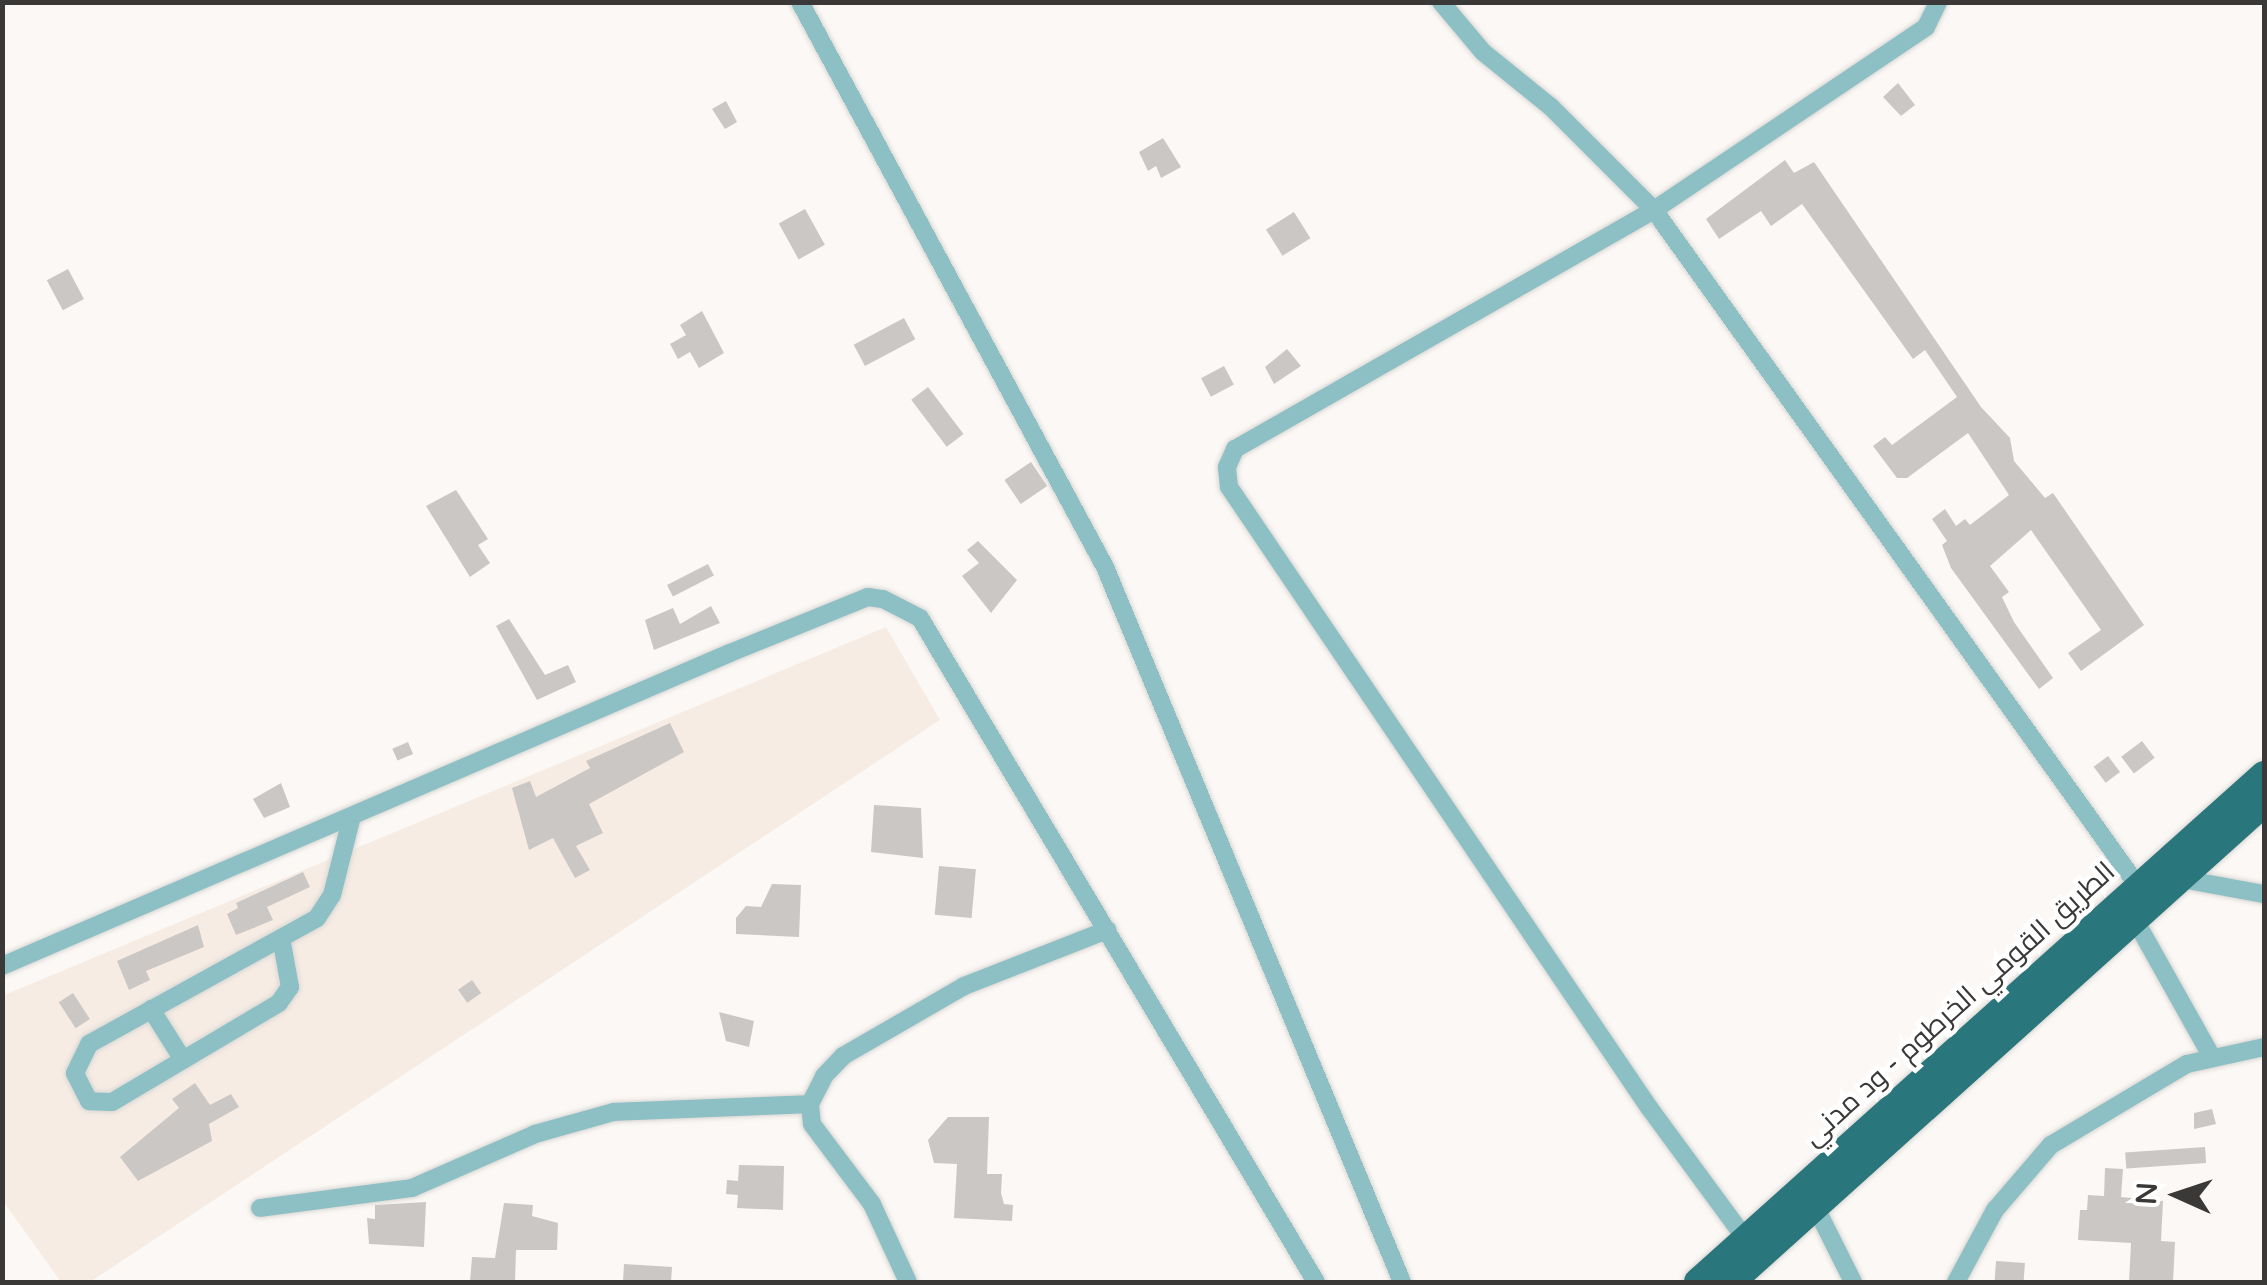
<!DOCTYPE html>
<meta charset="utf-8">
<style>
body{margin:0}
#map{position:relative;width:2267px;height:1285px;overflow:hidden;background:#fbf8f5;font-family:"Varela Round",Cairo,sans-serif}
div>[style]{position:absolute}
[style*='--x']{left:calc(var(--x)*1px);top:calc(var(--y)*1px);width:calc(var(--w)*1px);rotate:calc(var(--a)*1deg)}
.built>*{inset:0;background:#f6ece4}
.building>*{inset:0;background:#cbc7c5;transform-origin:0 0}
.roads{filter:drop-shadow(0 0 2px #d8d6d3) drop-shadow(0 0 2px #d8d6d3)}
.minor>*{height:18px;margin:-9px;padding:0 9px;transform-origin:9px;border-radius:9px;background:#8cc0c5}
.highway>*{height:28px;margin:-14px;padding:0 14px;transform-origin:14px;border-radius:14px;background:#29767c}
span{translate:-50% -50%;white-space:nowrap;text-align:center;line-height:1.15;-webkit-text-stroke:9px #fff;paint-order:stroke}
.street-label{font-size:28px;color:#3b3938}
.frame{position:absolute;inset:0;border:5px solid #3b3938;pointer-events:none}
.north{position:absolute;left:2127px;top:1145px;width:100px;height:100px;-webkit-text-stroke:8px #fff;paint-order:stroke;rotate:273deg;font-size:28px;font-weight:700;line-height:40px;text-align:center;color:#3b3938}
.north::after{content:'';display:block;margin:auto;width:35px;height:45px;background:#3b3938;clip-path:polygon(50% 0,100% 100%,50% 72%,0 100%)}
</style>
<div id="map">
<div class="built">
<div style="clip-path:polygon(886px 627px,940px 720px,90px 1282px,61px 1282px,3px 1201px,2px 996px)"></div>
</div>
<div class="building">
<div style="clip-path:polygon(1898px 83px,1915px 105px,1901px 116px,1883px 97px)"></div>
<div style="clip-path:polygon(726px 101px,737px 122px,725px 129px,712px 109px)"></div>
<div style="clip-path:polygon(1163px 138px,1181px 167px,1161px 178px,1156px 166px,1148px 171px,1139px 152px)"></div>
<div style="clip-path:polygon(1785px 160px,1794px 173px,1814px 162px,1981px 407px,2010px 438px,2014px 461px,2045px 498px,2053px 493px,2144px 625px,2081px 671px,2068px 653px,2101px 630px,2031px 530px,1990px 566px,2009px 592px,2002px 597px,2014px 622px,2053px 678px,2039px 689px,1951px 568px,1942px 545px,1947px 541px,1932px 519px,1945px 509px,1956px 526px,1965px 519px,1970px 525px,2009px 495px,1968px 433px,1907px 478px,1897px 478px,1873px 446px,1885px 437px,1892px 445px,1957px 397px,1925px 350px,1913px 359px,1802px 204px,1771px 226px,1761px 211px,1719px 239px,1706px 219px)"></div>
<div style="left:805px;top:209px;width:41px;height:30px;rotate:61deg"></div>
<div style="left:1294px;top:212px;width:31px;height:33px;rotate:58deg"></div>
<div style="left:68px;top:269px;width:34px;height:24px;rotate:62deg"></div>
<div style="clip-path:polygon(702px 311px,724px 353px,699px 368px,690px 352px,678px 359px,670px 344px,686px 335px,680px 325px)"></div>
<div style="left:904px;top:318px;width:24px;height:57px;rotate:62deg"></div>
<div style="clip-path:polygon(1287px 349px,1301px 366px,1274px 384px,1265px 367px)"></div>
<div style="left:1224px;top:366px;width:21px;height:26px;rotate:62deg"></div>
<div style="left:928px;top:387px;width:59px;height:21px;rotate:53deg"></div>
<div style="left:1031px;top:462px;width:29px;height:32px;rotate:56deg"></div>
<div style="clip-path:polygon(456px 490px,488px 539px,478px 545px,490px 563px,470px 577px,426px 506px)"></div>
<div style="clip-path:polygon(978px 541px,1017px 580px,991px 613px,962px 576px,979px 563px,967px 550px)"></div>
<div style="left:708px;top:564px;width:13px;height:46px;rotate:63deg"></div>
<div style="clip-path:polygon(711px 606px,720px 623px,654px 650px,645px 620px,673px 608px,680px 624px)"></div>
<div style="clip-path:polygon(509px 619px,545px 675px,568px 665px,576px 682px,537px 700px,496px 626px)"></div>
<div style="clip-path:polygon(670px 723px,684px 752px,589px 804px,603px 833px,576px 846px,590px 870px,575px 878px,553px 838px,529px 850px,512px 788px,530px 781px,536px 797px,590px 768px,586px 761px)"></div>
<div style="left:2142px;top:741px;width:21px;height:26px;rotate:53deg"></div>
<div style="left:408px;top:742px;width:13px;height:17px;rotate:67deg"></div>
<div style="left:2108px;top:756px;width:20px;height:18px;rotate:53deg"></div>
<div style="clip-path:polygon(281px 783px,290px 807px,264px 818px,253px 799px)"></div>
<div style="clip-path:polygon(874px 805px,921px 808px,923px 858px,871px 852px)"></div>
<div style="left:939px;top:866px;width:37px;height:49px;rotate:5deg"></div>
<div style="clip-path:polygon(303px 872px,310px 887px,267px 907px,273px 920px,236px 935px,227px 914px,238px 908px,236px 903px)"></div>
<div style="clip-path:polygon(772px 884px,801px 885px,799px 937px,736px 934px,736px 918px,746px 906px,761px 907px)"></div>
<div style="clip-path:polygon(198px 925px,204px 947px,146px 971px,150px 980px,129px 990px,117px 961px)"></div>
<div style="left:472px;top:980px;width:16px;height:17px;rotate:55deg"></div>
<div style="left:73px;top:993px;width:31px;height:17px;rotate:57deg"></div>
<div style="clip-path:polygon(719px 1012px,754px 1021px,749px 1047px,726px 1041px)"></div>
<div style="clip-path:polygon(195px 1083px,210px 1105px,231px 1094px,239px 1107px,209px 1124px,212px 1141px,138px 1181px,120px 1157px,179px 1108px,172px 1099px)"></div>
<div style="clip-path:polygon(2212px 1109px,2216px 1124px,2194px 1129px,2194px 1113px)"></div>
<div style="clip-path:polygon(948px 1117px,989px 1117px,987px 1174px,1002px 1174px,1001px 1193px,1004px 1204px,1013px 1205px,1012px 1221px,954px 1218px,957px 1164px,934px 1163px,928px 1140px)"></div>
<div style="left:2205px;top:1147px;width:16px;height:80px;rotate:86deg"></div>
<div style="clip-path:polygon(739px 1165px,784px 1166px,783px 1210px,737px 1208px,738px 1195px,726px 1194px,727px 1180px,738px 1181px)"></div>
<div style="clip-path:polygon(2105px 1168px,2123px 1169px,2121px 1197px,2163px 1201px,2161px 1241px,2175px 1242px,2173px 1282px,2129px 1282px,2131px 1243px,2078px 1240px,2080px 1210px,2087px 1210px,2088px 1195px,2104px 1196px)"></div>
<div style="clip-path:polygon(426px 1202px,424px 1247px,369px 1244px,367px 1218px,375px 1219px,375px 1205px)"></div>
<div style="clip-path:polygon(504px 1203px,533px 1205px,532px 1216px,558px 1223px,557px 1250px,516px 1250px,515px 1282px,470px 1282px,472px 1257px,495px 1258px)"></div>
<div style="left:1996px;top:1261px;width:29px;height:21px;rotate:4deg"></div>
<div style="clip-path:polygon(624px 1264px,672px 1267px,671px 1282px,623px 1282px)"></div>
</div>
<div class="roads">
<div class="minor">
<div style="--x:800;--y:2;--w:642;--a:61.64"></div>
<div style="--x:1105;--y:567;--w:774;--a:67.44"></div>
<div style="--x:1441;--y:2;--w:65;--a:50"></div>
<div style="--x:1483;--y:52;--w:87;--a:39"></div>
<div style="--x:1551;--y:107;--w:146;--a:45"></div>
<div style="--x:1654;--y:210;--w:831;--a:54.4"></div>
<div style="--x:2182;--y:879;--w:83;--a:10.4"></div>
<div style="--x:2135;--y:920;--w:157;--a:60.7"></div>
<div style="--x:282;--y:943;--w:45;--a:79.7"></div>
<div style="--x:290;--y:987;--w:19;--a:125"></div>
<div style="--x:279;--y:1003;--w:194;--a:149.3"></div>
<div style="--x:112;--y:1102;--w:23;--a:-178"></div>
<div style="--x:89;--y:1101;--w:31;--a:-117"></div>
<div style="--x:75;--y:1073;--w:32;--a:-64"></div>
<div style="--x:89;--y:1044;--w:260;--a:-28.9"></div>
<div style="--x:317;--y:918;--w:27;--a:-57"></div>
<div style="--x:332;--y:895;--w:81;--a:-75.8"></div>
<div style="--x:2;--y:966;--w:792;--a:-23.27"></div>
<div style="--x:730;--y:653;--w:149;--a:-22.1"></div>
<div style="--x:868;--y:597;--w:15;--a:8"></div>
<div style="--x:883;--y:599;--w:42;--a:27.2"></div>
<div style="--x:920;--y:618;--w:773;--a:59.19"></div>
<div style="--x:151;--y:1009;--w:60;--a:57.9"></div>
<div style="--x:1815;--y:1206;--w:85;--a:63.4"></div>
<div style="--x:260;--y:1208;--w:153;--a:-7.5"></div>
<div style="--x:412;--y:1188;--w:134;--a:-23.7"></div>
<div style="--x:535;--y:1134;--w:82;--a:-15.6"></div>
<div style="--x:614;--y:1112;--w:196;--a:-2.3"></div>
<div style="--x:1750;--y:1245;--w:169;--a:-126.3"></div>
<div style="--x:1650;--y:1109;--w:751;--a:-124.09"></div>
<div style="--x:1229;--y:487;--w:20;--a:-96"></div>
<div style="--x:1227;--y:467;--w:20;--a:-66"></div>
<div style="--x:1235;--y:449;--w:482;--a:-29.7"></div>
<div style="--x:1654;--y:210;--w:328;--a:-33.9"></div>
<div style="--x:1926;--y:27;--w:28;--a:-64"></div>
<div style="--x:908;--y:1282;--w:86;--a:-114.8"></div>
<div style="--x:872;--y:1204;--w:100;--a:-126.9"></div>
<div style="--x:812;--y:1124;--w:20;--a:-96"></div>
<div style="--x:810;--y:1104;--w:31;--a:-63"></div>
<div style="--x:824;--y:1076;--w:28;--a:-46"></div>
<div style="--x:843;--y:1056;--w:140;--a:-30"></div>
<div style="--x:964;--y:986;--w:154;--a:-21.4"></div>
<div style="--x:1956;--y:1282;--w:82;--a:-61.6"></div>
<div style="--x:1995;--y:1210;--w:86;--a:-49.3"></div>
<div style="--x:2051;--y:1145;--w:158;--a:-30.8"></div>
<div style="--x:2187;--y:1064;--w:79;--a:-12.4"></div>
</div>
<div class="highway">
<div style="--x:1698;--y:1282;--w:760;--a:-41.85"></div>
<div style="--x:1731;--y:1282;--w:717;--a:-41.95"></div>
</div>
</div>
<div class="street-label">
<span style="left:1959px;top:1004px;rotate:-42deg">الطريق القومي الخرطوم - ود مدني</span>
</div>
<div class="frame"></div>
<div class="north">N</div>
</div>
